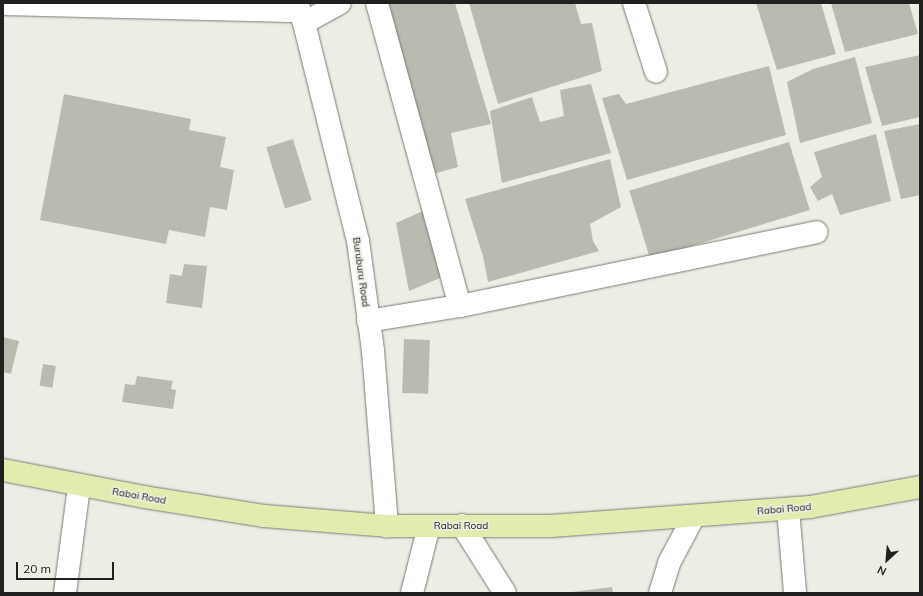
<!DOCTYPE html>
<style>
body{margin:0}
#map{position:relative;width:923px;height:596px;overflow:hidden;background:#eceee5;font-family:Mulish,sans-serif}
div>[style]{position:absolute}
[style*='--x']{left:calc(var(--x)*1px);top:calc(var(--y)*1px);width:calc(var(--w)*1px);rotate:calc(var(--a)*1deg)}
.building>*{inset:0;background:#b9bbb1;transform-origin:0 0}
.roads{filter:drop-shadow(0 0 1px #7a7c74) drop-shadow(0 0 1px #7a7c74)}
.minor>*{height:22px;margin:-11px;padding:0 11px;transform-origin:11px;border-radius:11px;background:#fff}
.major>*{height:22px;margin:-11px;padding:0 11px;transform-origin:11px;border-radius:11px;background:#e3ecaf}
span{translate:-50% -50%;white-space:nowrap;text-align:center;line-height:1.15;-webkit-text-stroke:3px #eceee5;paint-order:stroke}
.street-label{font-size:10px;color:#20211e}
.frame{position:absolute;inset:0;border:4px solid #20211e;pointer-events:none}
.north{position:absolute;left:867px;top:540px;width:40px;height:40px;-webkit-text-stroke:3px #eceee5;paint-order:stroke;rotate:206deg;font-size:11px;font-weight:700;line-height:16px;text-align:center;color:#20211e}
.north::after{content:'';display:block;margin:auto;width:14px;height:18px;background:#20211e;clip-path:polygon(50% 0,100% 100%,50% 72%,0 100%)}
.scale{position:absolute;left:16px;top:562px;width:98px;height:18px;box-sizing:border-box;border:2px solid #20211e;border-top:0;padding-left:5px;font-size:12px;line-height:14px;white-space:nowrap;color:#20211e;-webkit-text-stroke:3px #eceee5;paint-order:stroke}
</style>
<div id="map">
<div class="building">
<div style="clip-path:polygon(382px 3px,455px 3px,491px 124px,451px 133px,458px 167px,426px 176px)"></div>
<div style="clip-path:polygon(469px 3px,575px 3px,581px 24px,592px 23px,602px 71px,498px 104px)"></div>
<div style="clip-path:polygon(756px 3px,821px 3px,836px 54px,777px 70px)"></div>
<div style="clip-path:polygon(831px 3px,909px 3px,918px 34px,845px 52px)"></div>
<div style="clip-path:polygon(920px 55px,920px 117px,882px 126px,865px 67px)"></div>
<div style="clip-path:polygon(855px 57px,872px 123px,800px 143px,787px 82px,813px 69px)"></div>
<div style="clip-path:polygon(769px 66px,786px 135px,627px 180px,602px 98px,619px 94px,626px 104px)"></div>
<div style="clip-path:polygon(591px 84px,611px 153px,502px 183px,490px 111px,532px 97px,540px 122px,564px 116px,560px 90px)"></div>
<div style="clip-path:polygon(64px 94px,191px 119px,189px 130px,226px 137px,220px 167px,234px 170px,227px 210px,210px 207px,205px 237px,169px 230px,166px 244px,40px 220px)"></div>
<div style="clip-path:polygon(920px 124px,920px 195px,901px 199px,884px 131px)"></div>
<div style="clip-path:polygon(876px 134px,891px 201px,840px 215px,832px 194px,818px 201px,810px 187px,822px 177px,814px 152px)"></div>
<div style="left:293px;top:139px;width:64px;height:28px;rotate:73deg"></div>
<div style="left:789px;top:142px;width:71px;height:167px;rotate:73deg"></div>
<div style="clip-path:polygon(610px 159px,621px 207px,590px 224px,593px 241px,599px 251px,488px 282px,483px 256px,465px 199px)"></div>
<div style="clip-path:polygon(432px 207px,445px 276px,409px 291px,396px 223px)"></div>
<div style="clip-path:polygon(184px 264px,207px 266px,202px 308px,166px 303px,170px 274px,182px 276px)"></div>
<div style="clip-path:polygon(3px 337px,19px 341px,11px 374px,3px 372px)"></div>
<div style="left:404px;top:339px;width:26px;height:54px;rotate:2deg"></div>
<div style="left:43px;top:364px;width:13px;height:22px;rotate:9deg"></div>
<div style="clip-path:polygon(137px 376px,173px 381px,171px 389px,176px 390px,173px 409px,122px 402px,125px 384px,135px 385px)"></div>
<div style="clip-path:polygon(612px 587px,613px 593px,572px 593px,572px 592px)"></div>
</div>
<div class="roads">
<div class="minor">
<div style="--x:297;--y:3;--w:21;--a:71"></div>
<div style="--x:304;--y:23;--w:225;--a:76.1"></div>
<div style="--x:358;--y:241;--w:111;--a:82.2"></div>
<div style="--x:373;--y:351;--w:176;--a:85.4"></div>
<div style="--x:377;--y:3;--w:314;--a:74.7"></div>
<div style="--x:634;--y:3;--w:72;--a:72.3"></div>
<div style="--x:3;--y:4;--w:297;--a:1.4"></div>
<div style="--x:304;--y:23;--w:41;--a:-29.1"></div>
<div style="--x:368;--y:321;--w:93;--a:-9.3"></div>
<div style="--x:460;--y:306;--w:364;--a:-11.7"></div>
<div style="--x:788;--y:509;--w:84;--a:85.2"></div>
<div style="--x:462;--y:525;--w:80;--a:57.7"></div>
<div style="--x:65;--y:593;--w:108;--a:-82.5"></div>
<div style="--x:412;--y:593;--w:69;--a:-75.8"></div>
<div style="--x:660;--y:593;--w:31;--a:-73"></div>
<div style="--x:669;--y:563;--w:53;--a:-62"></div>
</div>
<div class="major">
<div style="--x:3;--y:470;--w:144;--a:10.8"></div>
<div style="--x:144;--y:497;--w:121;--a:9"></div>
<div style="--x:264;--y:516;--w:123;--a:4.6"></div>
<div style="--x:387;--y:526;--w:164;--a:0"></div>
<div style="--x:551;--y:526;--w:260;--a:-4.2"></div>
<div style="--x:810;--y:507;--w:112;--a:-10.3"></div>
</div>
</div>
<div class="street-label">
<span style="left:361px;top:272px;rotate:82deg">Buruburu Road</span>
<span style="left:139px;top:496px;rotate:10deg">Rabai Road</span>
<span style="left:784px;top:509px;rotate:-5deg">Rabai Road</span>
<span style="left:461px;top:526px">Rabai Road</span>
</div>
<div class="frame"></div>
<div class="north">N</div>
<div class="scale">20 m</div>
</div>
